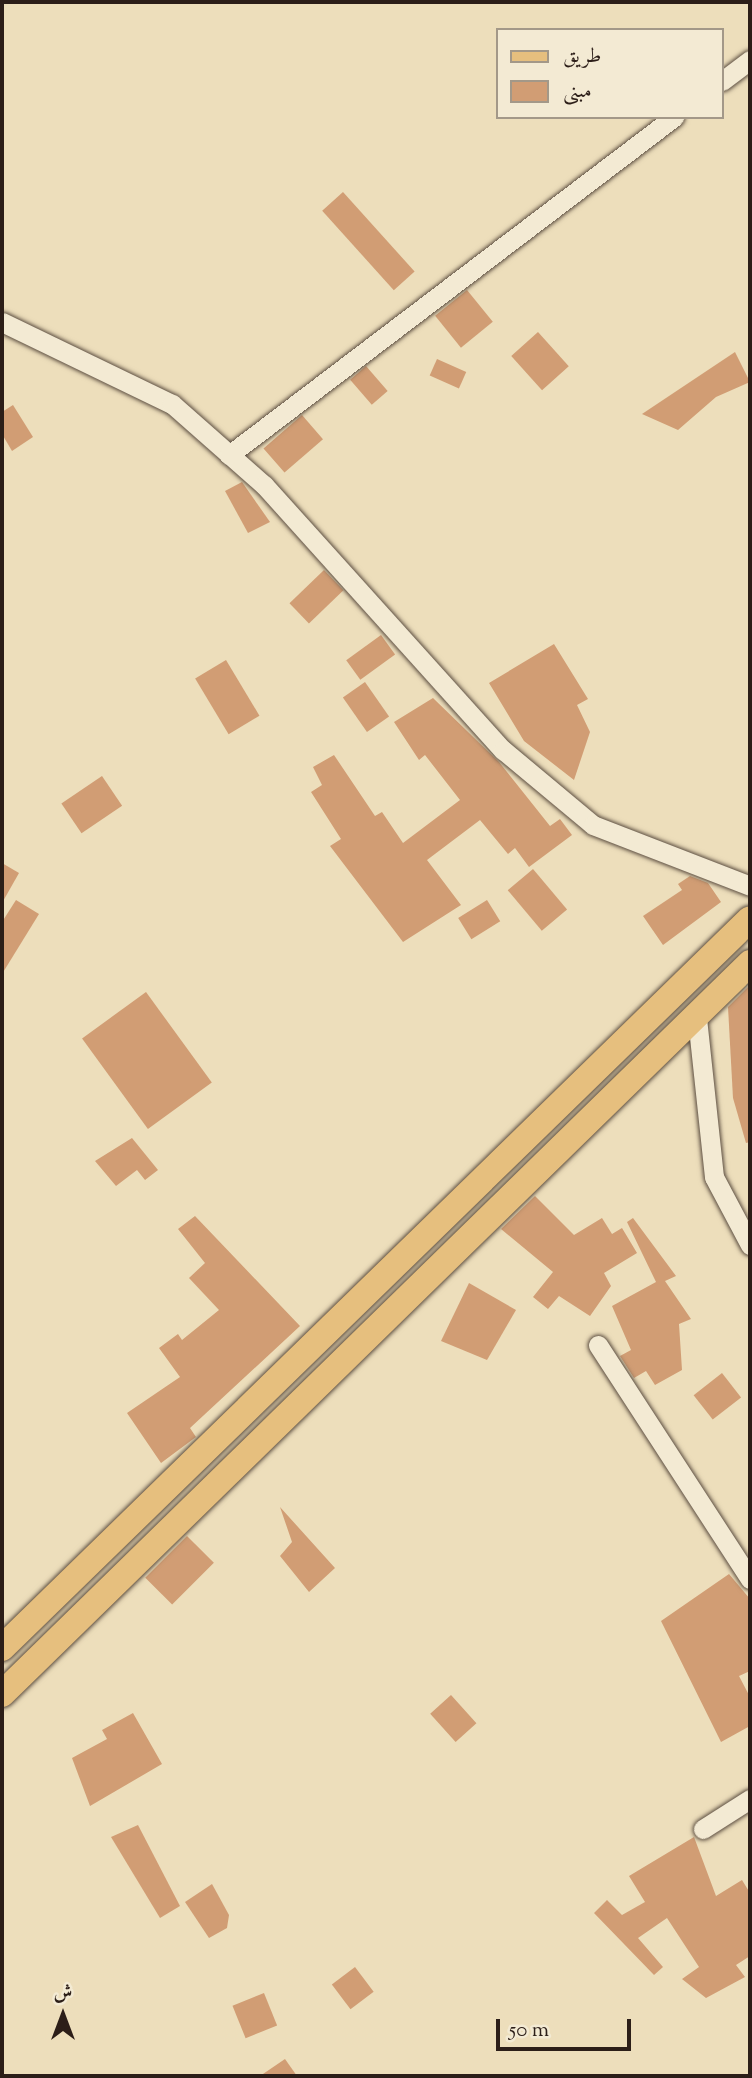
<!DOCTYPE html>
<meta charset="utf-8">
<style>
body{margin:0}
#map{position:relative;width:752px;height:2078px;overflow:hidden;background:#eddebb;font-family:"Sorts Mill Goudy",Amiri,serif}
div>[style]{position:absolute}
[style*='--x']{left:calc(var(--x)*1px);top:calc(var(--y)*1px);width:calc(var(--w)*1px);rotate:calc(var(--a)*1deg)}
.building>*{inset:0;background:#d19d74;transform-origin:0 0}
.roads{filter:drop-shadow(0 0 2px #5c4e41) drop-shadow(0 0 2px #5c4e41)}
.minor>*{height:19px;margin:-9.5px;padding:0 9.5px;transform-origin:9.5px;border-radius:9.5px;background:#f3ead3}
.major>*{height:26px;margin:-13px;padding:0 13px;transform-origin:13px;border-radius:13px;background:#e6bf7e}
span{translate:-50% -50%;white-space:nowrap;text-align:center;line-height:1.15;-webkit-text-stroke:5px #f3ead3;paint-order:stroke}
.frame{position:absolute;inset:0;border:4px solid #2c1e18;pointer-events:none}
.legend{position:absolute;left:496px;top:28px;width:228px;height:91px;box-sizing:border-box;background:#f3ead3;border:2px solid #a39888;margin:0;padding:9px 12px;list-style:none;font-size:21px;color:#2c1e18}
.legend li{display:flex;align-items:center;gap:14px;height:35px}
.legend b{width:35px;border:2px solid #a39888}
.north{position:absolute;left:28px;top:1980px;width:70px;height:70px;-webkit-text-stroke:5px #f3ead3;paint-order:stroke;rotate:0deg;font-size:19px;font-weight:700;line-height:28px;text-align:center;color:#2c1e18}
.north::after{content:'';display:block;margin:auto;width:24px;height:32px;background:#2c1e18;clip-path:polygon(50% 0,100% 100%,50% 72%,0 100%)}
.scale{position:absolute;left:496px;top:2019px;width:135px;height:32px;box-sizing:border-box;border:4px solid #2c1e18;border-top:0;padding-left:9px;font-size:21px;line-height:24px;white-space:nowrap;color:#2c1e18;-webkit-text-stroke:5px #f3ead3;paint-order:stroke}
</style>
<div id="map">
<div class="building">
<div style="left:343px;top:192px;width:107px;height:28px;rotate:48deg"></div>
<div style="left:467px;top:290px;width:41px;height:41px;rotate:51deg"></div>
<div style="left:538px;top:332px;width:46px;height:36px;rotate:48deg"></div>
<div style="clip-path:polygon(735px 352px,750px 382px,716px 397px,678px 430px,642px 414px)"></div>
<div style="left:437px;top:359px;width:32px;height:18px;rotate:24deg"></div>
<div style="left:366px;top:366px;width:33px;height:21px;rotate:49deg"></div>
<div style="clip-path:polygon(13px 405px,33px 437px,12px 451px,2px 434px,2px 412px)"></div>
<div style="left:302px;top:415px;width:32px;height:51px;rotate:49deg"></div>
<div style="clip-path:polygon(242px 482px,270px 522px,248px 533px,225px 491px)"></div>
<div style="left:324px;top:570px;width:28px;height:48px;rotate:46deg"></div>
<div style="left:381px;top:635px;width:24px;height:43px;rotate:54deg"></div>
<div style="clip-path:polygon(554px 644px,588px 699px,577px 705px,590px 732px,574px 780px,524px 741px,489px 683px)"></div>
<div style="left:226px;top:660px;width:65px;height:36px;rotate:59deg"></div>
<div style="left:365px;top:682px;width:42px;height:27px;rotate:55deg"></div>
<div style="clip-path:polygon(433px 698px,499px 762px,550px 826px,560px 819px,572px 835px,529px 867px,515px 848px,508px 854px,480px 820px,427px 860px,461px 905px,403px 942px,330px 846px,341px 839px,311px 792px,322px 785px,313px 767px,334px 755px,375px 816px,382px 812px,403px 843px,460px 800px,425px 755px,419px 760px,394px 722px)"></div>
<div style="left:102px;top:776px;width:36px;height:49px;rotate:56deg"></div>
<div style="clip-path:polygon(2px 863px,19px 873px,2px 903px)"></div>
<div style="left:533px;top:869px;width:53px;height:33px;rotate:50deg"></div>
<div style="clip-path:polygon(690px 876px,708px 883px,721px 902px,663px 945px,643px 916px,682px 890px,678px 884px)"></div>
<div style="clip-path:polygon(16px 900px,39px 914px,2px 974px,2px 922px)"></div>
<div style="left:487px;top:900px;width:25px;height:34px;rotate:58deg"></div>
<div style="clip-path:polygon(750px 985px,750px 1142px,746px 1143px,733px 1098px,728px 1007px)"></div>
<div style="left:146px;top:992px;width:112px;height:79px;rotate:54deg"></div>
<div style="clip-path:polygon(132px 1138px,158px 1170px,145px 1180px,137px 1170px,116px 1186px,95px 1161px)"></div>
<div style="clip-path:polygon(535px 1196px,574px 1235px,602px 1218px,612px 1234px,622px 1228px,637px 1253px,604px 1273px,611px 1286px,590px 1316px,559px 1296px,548px 1309px,533px 1297px,553px 1272px,501px 1229px)"></div>
<div style="clip-path:polygon(195px 1216px,300px 1326px,190px 1428px,196px 1437px,161px 1463px,127px 1413px,180px 1377px,159px 1348px,178px 1334px,182px 1340px,219px 1310px,189px 1278px,205px 1263px,178px 1229px)"></div>
<div style="clip-path:polygon(633px 1218px,676px 1276px,665px 1281px,691px 1319px,679px 1324px,682px 1370px,655px 1385px,646px 1371px,634px 1378px,620px 1356px,631px 1350px,612px 1306px,656px 1282px,627px 1222px)"></div>
<div style="clip-path:polygon(469px 1283px,516px 1310px,487px 1360px,441px 1341px)"></div>
<div style="left:722px;top:1373px;width:31px;height:36px;rotate:52deg"></div>
<div style="clip-path:polygon(280px 1507px,335px 1568px,309px 1592px,280px 1556px,292px 1542px)"></div>
<div style="left:187px;top:1536px;width:38px;height:59px;rotate:45deg"></div>
<div style="clip-path:polygon(729px 1574px,750px 1599px,750px 1671px,739px 1676px,750px 1697px,750px 1726px,721px 1742px,661px 1621px)"></div>
<div style="left:451px;top:1695px;width:38px;height:28px;rotate:48deg"></div>
<div style="clip-path:polygon(133px 1713px,162px 1764px,90px 1806px,72px 1758px,107px 1739px,102px 1730px)"></div>
<div style="clip-path:polygon(138px 1825px,180px 1906px,160px 1918px,111px 1837px)"></div>
<div style="clip-path:polygon(694px 1837px,716px 1896px,742px 1880px,750px 1893px,750px 1956px,736px 1965px,745px 1977px,706px 1998px,682px 1979px,699px 1967px,667px 1918px,638px 1938px,663px 1967px,654px 1975px,594px 1913px,607px 1900px,622px 1915px,645px 1902px,629px 1876px)"></div>
<div style="clip-path:polygon(212px 1884px,229px 1915px,227px 1928px,209px 1938px,185px 1902px)"></div>
<div style="left:355px;top:1967px;width:31px;height:29px;rotate:53deg"></div>
<div style="left:264px;top:1993px;width:35px;height:34px;rotate:68deg"></div>
<div style="clip-path:polygon(285px 2059px,297px 2076px,260px 2076px)"></div>
</div>
<div class="roads">
<div class="minor">
<div style="--x:722;--y:81;--w:35;--a:-37"></div>
<div style="--x:2;--y:322;--w:189;--a:25.8"></div>
<div style="--x:172;--y:404;--w:123;--a:41.4"></div>
<div style="--x:264;--y:485;--w:357;--a:48"></div>
<div style="--x:503;--y:750;--w:117;--a:39.8"></div>
<div style="--x:593;--y:825;--w:168;--a:21.2"></div>
<div style="--x:229;--y:455;--w:559;--a:-37.22"></div>
<div style="--x:697;--y:1018;--w:160;--a:83.9"></div>
<div style="--x:714;--y:1177;--w:77;--a:62.1"></div>
<div style="--x:598;--y:1345;--w:279;--a:57"></div>
<div style="--x:703;--y:1829;--w:56;--a:-32.6"></div>
</div>
<div class="major">
<div style="--x:2;--y:1648;--w:1044;--a:-44.26"></div>
<div style="--x:2;--y:1694;--w:1046;--a:-44.34"></div>
</div>
</div>
<div class="frame"></div>
<ul class="legend">
<li><b style="height:9px;background:#e6bf7e"></b>طريق</li>
<li><b style="height:19px;background:#d19d74"></b>مبنى</li>
</ul>
<div class="north">ش</div>
<div class="scale">50 m</div>
</div>
